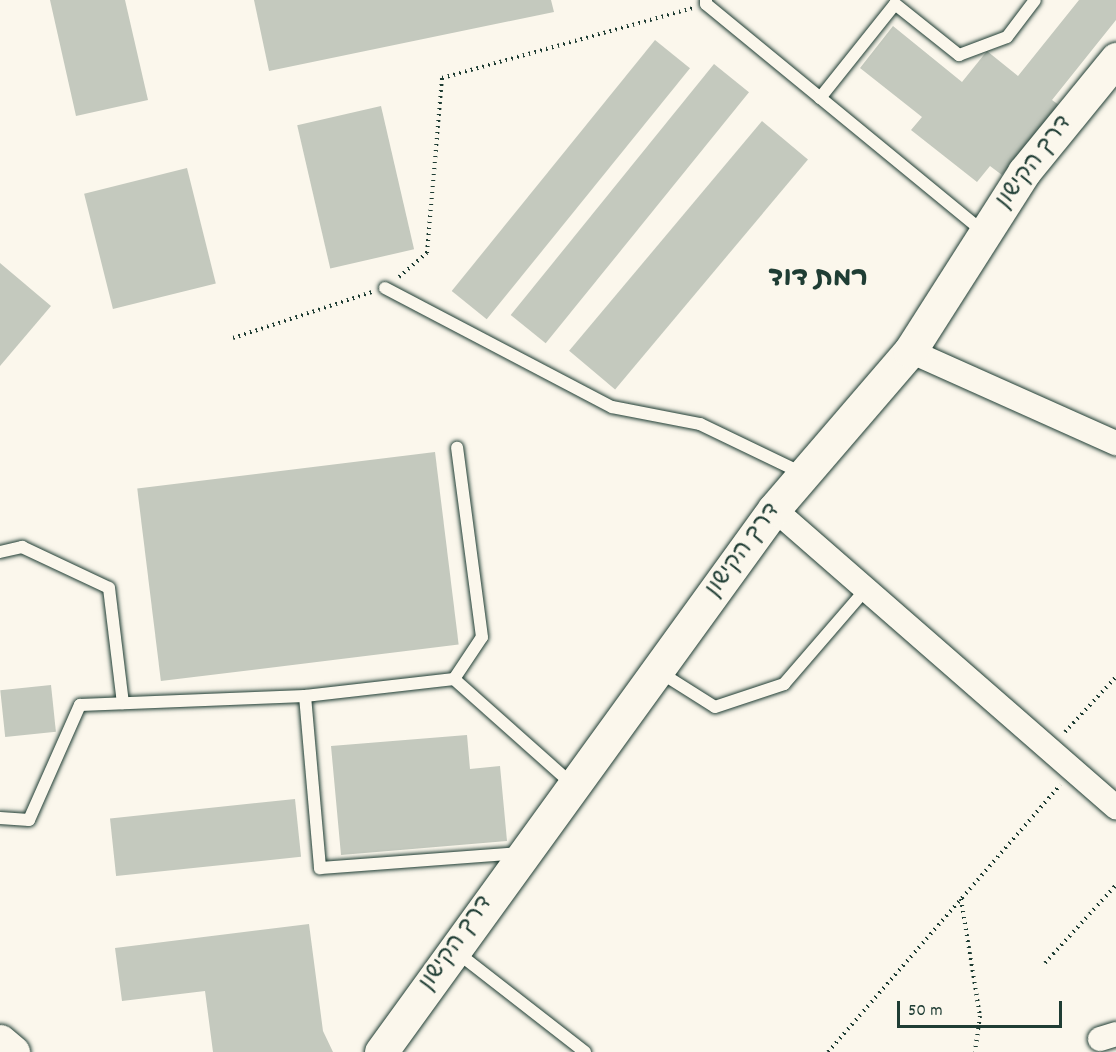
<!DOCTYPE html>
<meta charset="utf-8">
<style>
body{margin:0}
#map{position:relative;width:1116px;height:1052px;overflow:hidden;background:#fbf7ec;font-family:Dekko,"Playpen Sans Hebrew",sans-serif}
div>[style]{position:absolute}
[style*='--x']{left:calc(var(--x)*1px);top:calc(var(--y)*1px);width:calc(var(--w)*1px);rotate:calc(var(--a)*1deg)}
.building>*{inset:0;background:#c4c9be;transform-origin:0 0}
.path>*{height:4px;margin-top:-2px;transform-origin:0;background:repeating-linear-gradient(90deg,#1f3d34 0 1.5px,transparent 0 6px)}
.roads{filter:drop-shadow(0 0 2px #1f3d34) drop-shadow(0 0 2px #1f3d34)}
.lane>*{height:12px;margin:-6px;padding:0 6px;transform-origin:6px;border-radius:6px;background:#fbf7ec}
.street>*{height:24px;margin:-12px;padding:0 12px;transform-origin:12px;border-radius:12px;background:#fbf7ec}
.secondary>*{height:33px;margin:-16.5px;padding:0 16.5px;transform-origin:16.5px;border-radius:16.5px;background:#fbf7ec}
.highway>*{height:33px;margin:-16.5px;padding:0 16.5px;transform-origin:16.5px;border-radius:16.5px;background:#fbf7ec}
span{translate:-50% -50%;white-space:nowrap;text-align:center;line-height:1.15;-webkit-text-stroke:5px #fbf7ec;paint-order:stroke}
.street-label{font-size:24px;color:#1f3d34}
.quarter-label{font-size:27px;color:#1f3d34;font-weight:700}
.scale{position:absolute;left:897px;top:1001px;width:165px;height:27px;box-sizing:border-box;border:3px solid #1f3d34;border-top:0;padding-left:8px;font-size:18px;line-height:21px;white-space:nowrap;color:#1f3d34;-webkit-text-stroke:4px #fbf7ec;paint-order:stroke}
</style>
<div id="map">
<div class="building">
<div style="clip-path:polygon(50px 0,125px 0,148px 100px,76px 116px)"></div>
<div style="clip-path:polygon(254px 0,551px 0,554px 12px,269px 71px)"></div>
<div style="clip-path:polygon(1079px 0,1116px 0,1116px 20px,1052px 100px,1059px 105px,1002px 175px,990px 166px,977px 182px,911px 130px,922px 117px,860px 68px,893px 26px,962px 82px,987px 51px,1018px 76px)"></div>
<div style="left:655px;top:40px;width:45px;height:323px;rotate:39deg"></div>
<div style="left:714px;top:64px;width:45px;height:323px;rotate:39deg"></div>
<div style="left:381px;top:106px;width:147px;height:86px;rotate:77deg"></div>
<div style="left:762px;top:121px;width:60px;height:300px;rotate:40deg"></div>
<div style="left:187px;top:168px;width:119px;height:106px;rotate:76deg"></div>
<div style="clip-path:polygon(0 263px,51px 306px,0 366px)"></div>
<div style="left:435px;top:452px;width:194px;height:300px;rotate:83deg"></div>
<div style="left:51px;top:685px;width:47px;height:51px;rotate:84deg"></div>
<div style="clip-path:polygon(467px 735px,470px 769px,500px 766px,507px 841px,341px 855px,331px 746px)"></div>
<div style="left:295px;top:799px;width:58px;height:186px;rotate:84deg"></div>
<div style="clip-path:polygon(309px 924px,323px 1031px,333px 1052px,213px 1052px,205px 991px,122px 1001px,115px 948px)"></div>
</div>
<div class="path">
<div style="--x:399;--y:277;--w:37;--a:-41"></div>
<div style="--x:427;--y:253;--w:176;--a:-85.1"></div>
<div style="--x:442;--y:78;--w:260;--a:-15.6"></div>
<div style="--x:233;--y:338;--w:146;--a:-18.3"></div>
<div style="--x:1065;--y:732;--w:75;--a:-47.2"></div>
<div style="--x:961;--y:899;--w:119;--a:80.8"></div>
<div style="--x:980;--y:1016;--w:36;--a:98"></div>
<div style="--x:1045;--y:963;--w:105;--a:-47.7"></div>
<div style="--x:828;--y:1052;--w:354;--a:-49"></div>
</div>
<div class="roads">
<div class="lane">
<div style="--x:706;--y:0;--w:4;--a:90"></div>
<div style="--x:706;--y:4;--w:361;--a:39.4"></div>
<div style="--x:820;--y:98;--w:120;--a:-51.4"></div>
<div style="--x:895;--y:4;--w:82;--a:38.6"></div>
<div style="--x:959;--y:55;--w:51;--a:-20.6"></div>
<div style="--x:1007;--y:37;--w:46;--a:-52.9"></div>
<div style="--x:385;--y:288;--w:256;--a:27.7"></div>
<div style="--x:612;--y:407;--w:90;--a:10.9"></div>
<div style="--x:700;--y:424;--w:113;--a:25.7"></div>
<div style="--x:0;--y:552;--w:23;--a:-13"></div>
<div style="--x:22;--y:547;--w:96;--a:25.2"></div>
<div style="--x:109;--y:588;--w:116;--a:83.1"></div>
<div style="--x:658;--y:671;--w:67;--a:32.3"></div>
<div style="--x:715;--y:707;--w:73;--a:-18.4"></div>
<div style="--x:784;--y:684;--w:125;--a:-49.2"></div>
<div style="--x:454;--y:679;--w:50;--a:-56.3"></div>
<div style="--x:482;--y:637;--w:191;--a:-97.5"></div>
<div style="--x:305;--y:696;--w:173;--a:85"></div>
<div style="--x:320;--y:868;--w:202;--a:-4.3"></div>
<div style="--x:0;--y:818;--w:29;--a:4"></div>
<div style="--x:29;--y:820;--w:126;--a:-66.1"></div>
<div style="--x:80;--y:705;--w:225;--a:-2.3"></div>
<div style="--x:305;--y:696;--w:150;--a:-6.5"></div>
<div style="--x:454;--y:679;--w:158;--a:41.7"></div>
<div style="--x:454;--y:950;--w:166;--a:37.9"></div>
</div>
<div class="street">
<div style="--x:910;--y:351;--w:226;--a:24.1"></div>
<div style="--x:774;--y:509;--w:454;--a:41.1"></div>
<div style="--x:1100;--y:1039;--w:17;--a:-17"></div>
</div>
<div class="secondary">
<div style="--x:381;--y:1052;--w:670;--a:-54.1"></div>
<div style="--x:774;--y:509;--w:208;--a:-49.3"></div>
<div style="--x:910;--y:351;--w:212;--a:-57.5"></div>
<div style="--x:1024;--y:172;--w:146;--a:-50.8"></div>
</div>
<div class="highway">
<div style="--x:0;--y:1041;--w:17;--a:40"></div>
</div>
</div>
<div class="street-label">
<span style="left:1035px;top:163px;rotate:-53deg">דרך הקישון</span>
<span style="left:744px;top:551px;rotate:-54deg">דרך הקישון</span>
<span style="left:457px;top:944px;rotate:-55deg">דרך הקישון</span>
</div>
<div class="quarter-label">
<span style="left:818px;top:280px">רמת דוד</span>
</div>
<div class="scale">50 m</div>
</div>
